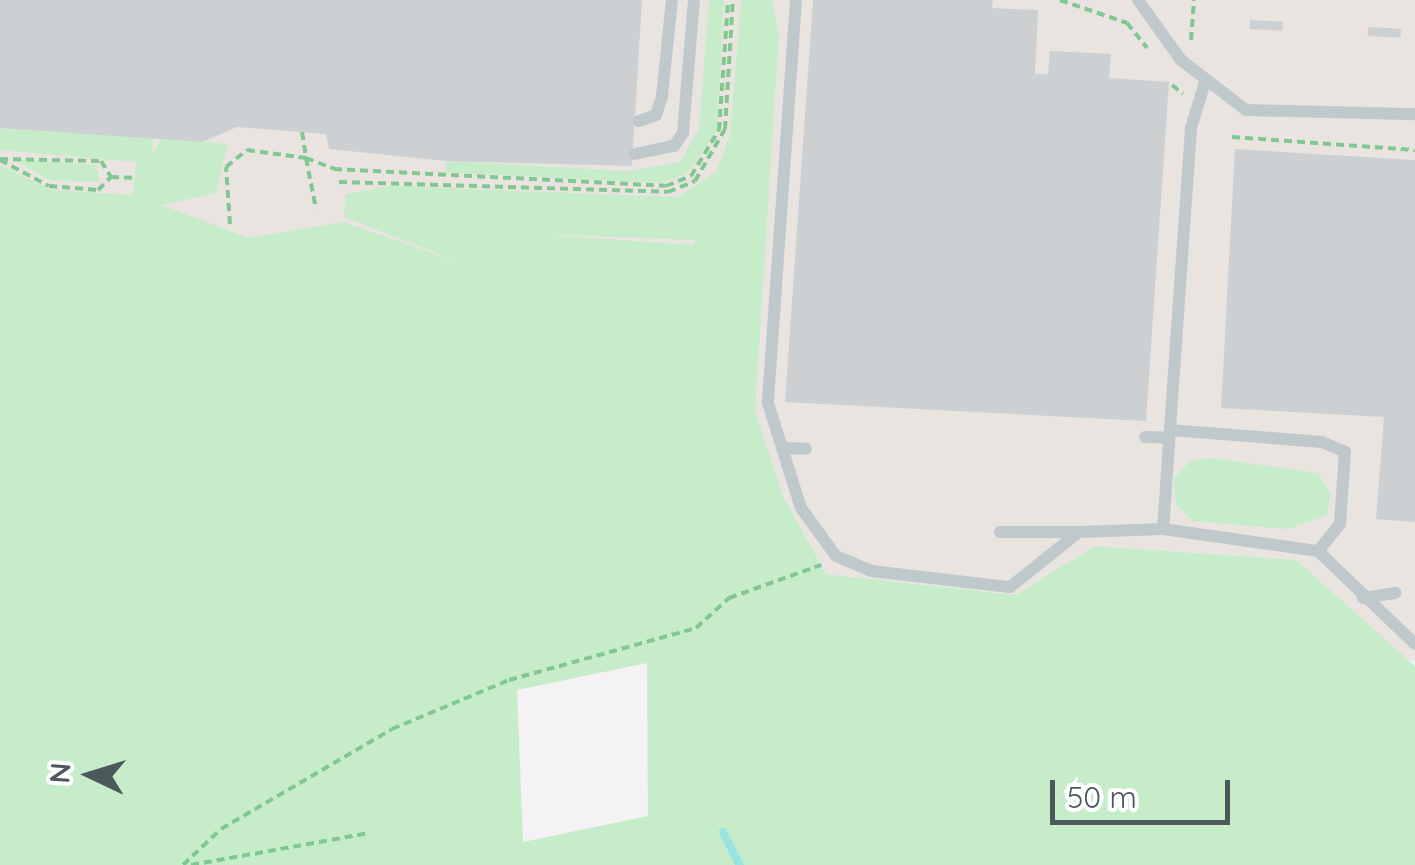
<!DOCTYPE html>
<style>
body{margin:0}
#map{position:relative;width:1415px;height:865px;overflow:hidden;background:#f4f2f2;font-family:Quicksand,sans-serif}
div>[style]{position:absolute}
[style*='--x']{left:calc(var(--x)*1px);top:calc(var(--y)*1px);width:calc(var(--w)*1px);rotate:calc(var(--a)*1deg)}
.commercial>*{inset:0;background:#e9e4e0}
.green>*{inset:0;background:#c6ecca}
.stream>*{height:8px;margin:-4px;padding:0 4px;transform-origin:4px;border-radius:4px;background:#97e4e0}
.building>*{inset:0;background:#ccd0d2;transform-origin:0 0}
.path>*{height:4px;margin-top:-2px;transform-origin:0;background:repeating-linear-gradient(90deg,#81c792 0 8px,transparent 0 13px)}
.service>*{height:12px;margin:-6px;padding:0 6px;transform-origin:6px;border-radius:6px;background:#bfc9cc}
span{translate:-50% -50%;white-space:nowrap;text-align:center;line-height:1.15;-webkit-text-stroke:8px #fff;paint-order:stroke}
.north{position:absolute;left:40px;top:725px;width:100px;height:100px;-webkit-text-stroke:8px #fff;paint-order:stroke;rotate:274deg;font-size:28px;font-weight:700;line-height:40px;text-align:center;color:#4b595d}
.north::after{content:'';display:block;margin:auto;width:35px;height:45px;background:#4b595d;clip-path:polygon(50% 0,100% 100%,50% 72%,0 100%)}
.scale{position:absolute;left:1050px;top:780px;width:180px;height:45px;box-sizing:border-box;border:5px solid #4b595d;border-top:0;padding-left:12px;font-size:30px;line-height:35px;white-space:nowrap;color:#4b595d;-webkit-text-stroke:8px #fff;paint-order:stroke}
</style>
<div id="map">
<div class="commercial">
<div style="clip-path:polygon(0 0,1415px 0,1415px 661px,1402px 660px,1296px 560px,1096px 546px,1015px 595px,826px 574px,760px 455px,0 238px)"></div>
</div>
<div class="green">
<div style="clip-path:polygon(709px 0,724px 0,717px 130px,687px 174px,660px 183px,445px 172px,446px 161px,629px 171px,680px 162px,699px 129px)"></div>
<div style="clip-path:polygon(evenodd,741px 0,772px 0,779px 35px,755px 411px,783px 496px,826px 574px,1015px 595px,1095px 546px,1296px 560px,1415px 666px,1415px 865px,0 865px,0 165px,51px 190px,133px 195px,136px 162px,0 150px,0 128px,153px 138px,152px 156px,161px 139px,228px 144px,216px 193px,162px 205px,248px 238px,343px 222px,470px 266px,344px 217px,346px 194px,390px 186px,678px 197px,716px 172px,730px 136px,741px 0,532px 234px,694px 240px,695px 241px,693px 245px,532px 234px,741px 0,647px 663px,648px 816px,523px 842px,517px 690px,647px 663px)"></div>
<div style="clip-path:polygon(14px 159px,97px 165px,99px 182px,48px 180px)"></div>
<div style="clip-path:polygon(1212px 458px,1318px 473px,1331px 494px,1326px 516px,1288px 529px,1193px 521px,1176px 505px,1174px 478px,1190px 461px)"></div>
</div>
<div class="stream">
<div style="--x:723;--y:832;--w:37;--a:63"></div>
</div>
<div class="building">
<div style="clip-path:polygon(0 0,642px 0,632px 166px,446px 161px,329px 149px,326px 134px,237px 127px,202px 142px,0 128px)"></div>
<div style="clip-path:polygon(813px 0,993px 0,992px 8px,1038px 10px,1035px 74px,1048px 74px,1050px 51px,1111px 54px,1109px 78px,1169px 82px,1146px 421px,785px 402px)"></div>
<div style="left:1250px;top:20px;width:33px;height:9px;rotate:3deg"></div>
<div style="left:1368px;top:27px;width:33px;height:9px;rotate:3deg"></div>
<div style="clip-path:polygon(1235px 149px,1415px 160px,1415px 522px,1376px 519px,1384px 417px,1221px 408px)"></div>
</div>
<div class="path">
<div style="--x:1060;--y:0;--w:71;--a:18.9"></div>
<div style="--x:1127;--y:23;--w:32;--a:51"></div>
<div style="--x:1191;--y:40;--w:40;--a:-85.7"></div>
<div style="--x:1172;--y:85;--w:14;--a:39"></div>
<div style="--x:302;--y:132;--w:26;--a:81"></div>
<div style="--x:306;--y:158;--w:30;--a:21"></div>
<div style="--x:334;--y:169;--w:332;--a:2.9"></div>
<div style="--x:666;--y:186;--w:27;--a:-22"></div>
<div style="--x:691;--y:176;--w:54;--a:-58.7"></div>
<div style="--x:719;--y:130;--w:130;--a:-86"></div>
<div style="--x:1232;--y:137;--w:183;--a:4.1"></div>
<div style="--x:0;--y:159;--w:101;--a:1.1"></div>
<div style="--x:101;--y:161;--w:19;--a:58"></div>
<div style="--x:111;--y:177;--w:23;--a:2"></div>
<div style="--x:0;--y:160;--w:55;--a:28"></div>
<div style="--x:49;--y:186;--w:49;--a:4.7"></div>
<div style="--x:98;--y:190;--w:18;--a:-45"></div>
<div style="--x:339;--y:182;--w:329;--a:1.7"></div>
<div style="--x:668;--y:192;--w:29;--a:-22"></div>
<div style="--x:695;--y:181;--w:60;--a:-60"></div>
<div style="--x:725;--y:129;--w:129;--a:-86.5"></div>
<div style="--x:230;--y:224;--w:57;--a:-94"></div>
<div style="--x:226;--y:167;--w:27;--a:-39"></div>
<div style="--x:247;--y:150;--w:60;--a:7.7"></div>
<div style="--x:306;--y:158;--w:52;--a:78.9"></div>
<div style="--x:183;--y:865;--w:52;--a:-43.5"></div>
<div style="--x:221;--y:829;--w:198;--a:-30.3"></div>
<div style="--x:392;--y:729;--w:127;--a:-22.7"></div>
<div style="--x:509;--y:680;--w:194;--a:-15.5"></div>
<div style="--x:696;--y:628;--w:45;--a:-42.3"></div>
<div style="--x:729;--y:598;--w:98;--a:-19.7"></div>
<div style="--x:191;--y:865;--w:181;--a:-10.2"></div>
</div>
<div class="service">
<div style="--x:796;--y:0;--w:404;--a:94"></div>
<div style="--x:768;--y:403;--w:110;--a:72.6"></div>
<div style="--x:801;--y:508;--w:59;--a:53.9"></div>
<div style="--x:836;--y:556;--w:38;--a:23"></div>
<div style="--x:871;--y:571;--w:140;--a:6.6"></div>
<div style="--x:1010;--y:587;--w:88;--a:-38.6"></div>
<div style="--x:1079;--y:532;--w:84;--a:-2"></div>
<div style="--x:1163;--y:529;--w:157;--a:8.1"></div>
<div style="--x:1318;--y:551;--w:134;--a:43.8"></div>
<div style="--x:1138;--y:0;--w:74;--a:54.4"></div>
<div style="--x:1181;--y:60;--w:82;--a:37.6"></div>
<div style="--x:1246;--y:110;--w:169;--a:1.4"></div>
<div style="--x:639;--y:121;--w:18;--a:-19"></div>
<div style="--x:656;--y:115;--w:20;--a:-72"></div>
<div style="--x:662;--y:96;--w:97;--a:-84.1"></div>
<div style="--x:635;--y:154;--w:40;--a:-12"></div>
<div style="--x:674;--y:146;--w:16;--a:-55"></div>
<div style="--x:683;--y:133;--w:133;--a:-85.3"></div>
<div style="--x:1170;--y:430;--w:152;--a:4.5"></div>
<div style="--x:1322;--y:442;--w:25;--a:23"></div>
<div style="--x:1345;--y:452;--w:72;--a:94"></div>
<div style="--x:1340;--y:524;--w:35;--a:129"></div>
<div style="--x:1145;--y:437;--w:24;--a:2"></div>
<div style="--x:782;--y:448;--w:24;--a:2"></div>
<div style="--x:1163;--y:529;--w:402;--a:-86"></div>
<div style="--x:1191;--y:128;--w:48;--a:-73.1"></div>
<div style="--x:1000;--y:532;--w:78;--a:0"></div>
<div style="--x:1363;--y:598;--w:33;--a:-9"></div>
</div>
<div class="north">N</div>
<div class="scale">50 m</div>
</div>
